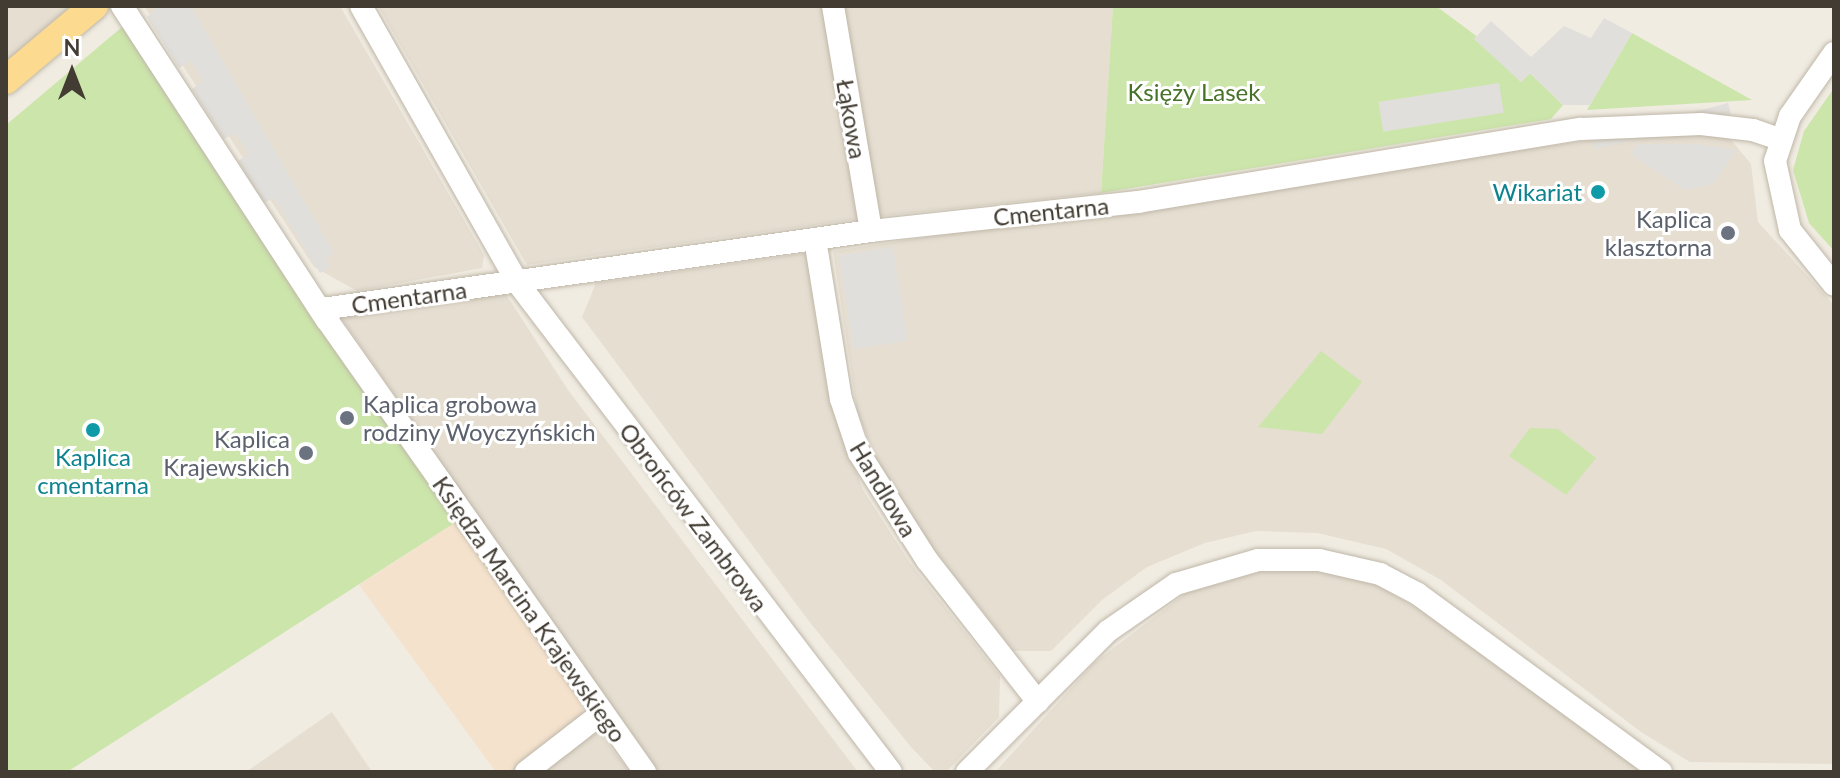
<!DOCTYPE html>
<meta charset="utf-8">
<style>
body{margin:0}
#map{position:relative;width:1840px;height:778px;overflow:hidden;background:#f1ece2;font-family:Lato,sans-serif}
div>[style]{position:absolute}
[style*='--x']{left:calc(var(--x)*1px);top:calc(var(--y)*1px);width:calc(var(--w)*1px);rotate:calc(var(--a)*1deg)}
.residential>*{inset:0;background:#e5ded1}
.commercial>*{inset:0;background:#f4e2cd}
.green>*{inset:0;background:#cce5ab}
.parking>*{inset:0;background:#e1dfdb;transform-origin:0 0}
.roads{filter:drop-shadow(0 0 2px #bfb7a8) drop-shadow(0 0 2px #bfb7a8)}
.minor>*{height:22px;margin:-11px;padding:0 11px;transform-origin:11px;border-radius:11px;background:#fff}
.major>*{height:28px;margin:-14px;padding:0 14px;transform-origin:14px;border-radius:14px;background:#fcdb90}
.dots>*{width:22px;height:22px;translate:-50% -50%;box-sizing:border-box;border:4px solid #fff;border-radius:50%}
span{translate:-50% -50%;white-space:nowrap;text-align:center;line-height:1.15;-webkit-text-stroke:6px #fff;paint-order:stroke}
.park-label{font-size:24px;color:#467228}
.street-label{font-size:24px;color:#423c33}
.culture-label{font-size:24px;color:#0d838f}
.right{translate:-100% -50%;text-align:right}
.worship-label{font-size:24px;color:#5b616d}
.left{translate:0 -50%;text-align:left}
.frame{position:absolute;inset:0;border:8px solid #423c33;pointer-events:none}
.north{position:absolute;left:32px;top:32px;width:80px;height:80px;-webkit-text-stroke:6px #fff;paint-order:stroke;rotate:0deg;font-size:22px;font-weight:700;line-height:32px;text-align:center;color:#423c33}
.north::after{content:'';display:block;margin:auto;width:28px;height:36px;background:#423c33;clip-path:polygon(50% 0,100% 100%,50% 72%,0 100%)}
</style>
<div id="map">
<div class="residential">
<div style="clip-path:polygon(6px 6px,91px 6px,6px 68px)"></div>
<div style="clip-path:polygon(144px 6px,340px 6px,484px 255px,482px 268px,357px 291px,314px 267px)"></div>
<div style="clip-path:polygon(378px 6px,1113px 6px,1101px 193px,872px 217px,527px 265px)"></div>
<div style="clip-path:polygon(1624px 135px,1727px 135px,1751px 164px,1758px 222px,1834px 305px,1834px 764px,1690px 762px,1641px 732px,1441px 580px,1386px 549px,1317px 533px,1256px 531px,1205px 543px,1147px 567px,1102px 600px,1051px 651px,1014px 651px,920px 532px,881px 470px,857px 411px,833px 251px)"></div>
<div style="clip-path:polygon(808px 253px,836px 418px,863px 490px,910px 563px,1000px 676px,999px 717px,946px 772px,935px 772px,911px 747px,808px 620px,582px 317px,596px 283px)"></div>
<div style="clip-path:polygon(505px 293px,568px 390px,858px 772px,655px 772px,340px 316px)"></div>
<div style="clip-path:polygon(1317px 571px,1376px 585px,1433px 617px,1647px 772px,995px 772px,1094px 663px,1186px 593px,1259px 572px)"></div>
<div style="clip-path:polygon(332px 712px,372px 772px,246px 772px)"></div>
<div style="clip-path:polygon(583px 712px,630px 772px,508px 772px)"></div>
</div>
<div class="commercial">
<div style="clip-path:polygon(459px 520px,569px 662px,583px 712px,508px 772px,496px 772px,359px 585px)"></div>
</div>
<div class="green">
<div style="clip-path:polygon(1113px 6px,1436px 6px,1475px 35px,1521px 82px,1530px 73px,1563px 105px,1551px 119px,1101px 193px)"></div>
<div style="clip-path:polygon(122px 27px,305px 302px,459px 520px,67px 772px,6px 772px,6px 125px)"></div>
<div style="clip-path:polygon(1632px 33px,1752px 100px,1587px 110px)"></div>
<div style="clip-path:polygon(1834px 88px,1834px 251px,1809px 223px,1793px 170px,1804px 131px)"></div>
<div style="clip-path:polygon(1321px 351px,1362px 382px,1322px 434px,1258px 427px)"></div>
<div style="clip-path:polygon(1530px 428px,1558px 429px,1596px 458px,1566px 495px,1509px 456px)"></div>
</div>
<div class="parking">
<div style="clip-path:polygon(159px 6px,191px 6px,334px 253px,326px 260px,330px 267px,320px 273px,274px 198px,264px 203px,238px 161px,249px 154px,235px 133px,224px 139px,192px 89px,203px 81px,191px 61px,179px 68px,147px 17px)"></div>
<div style="clip-path:polygon(1604px 18px,1632px 33px,1590px 105px,1563px 105px,1530px 73px,1521px 82px,1474px 39px,1491px 21px,1531px 57px,1564px 26px,1591px 38px)"></div>
<div style="left:1499px;top:83px;width:30px;height:122px;rotate:81deg"></div>
<div style="left:1728px;top:103px;width:11px;height:141px;rotate:75deg"></div>
<div style="clip-path:polygon(1638px 144px,1697px 144px,1737px 150px,1713px 184px,1685px 190px,1630px 154px)"></div>
<div style="left:893px;top:247px;width:95px;height:55px;rotate:81deg"></div>
</div>
<div class="roads">
<div class="minor">
<div style="--x:122;--y:6;--w:375;--a:56.9"></div>
<div style="--x:327;--y:320;--w:553;--a:54.87"></div>
<div style="--x:361;--y:6;--w:317;--a:60.5"></div>
<div style="--x:517;--y:282;--w:616;--a:52.65"></div>
<div style="--x:833;--y:6;--w:228;--a:80.4"></div>
<div style="--x:1834;--y:53;--w:77;--a:124.9"></div>
<div style="--x:1790;--y:116;--w:47;--a:108.4"></div>
<div style="--x:1775;--y:161;--w:71;--a:77.7"></div>
<div style="--x:1790;--y:230;--w:70;--a:51.3"></div>
<div style="--x:815;--y:239;--w:162;--a:80.8"></div>
<div style="--x:841;--y:399;--w:57;--a:71.6"></div>
<div style="--x:859;--y:453;--w:127;--a:57.6"></div>
<div style="--x:927;--y:560;--w:180;--a:52"></div>
<div style="--x:322;--y:309;--w:555;--a:-8.09"></div>
<div style="--x:871;--y:231;--w:269;--a:-6.2"></div>
<div style="--x:1138;--y:202;--w:449;--a:-9.4"></div>
<div style="--x:1581;--y:129;--w:120;--a:-2.4"></div>
<div style="--x:1701;--y:124;--w:52;--a:6.6"></div>
<div style="--x:1753;--y:130;--w:28;--a:19"></div>
<div style="--x:526;--y:772;--w:96;--a:-37.8"></div>
<div style="--x:967;--y:772;--w:199;--a:-45"></div>
<div style="--x:1108;--y:631;--w:83;--a:-34.7"></div>
<div style="--x:1176;--y:584;--w:85;--a:-16.3"></div>
<div style="--x:1258;--y:560;--w:61;--a:0"></div>
<div style="--x:1319;--y:560;--w:63;--a:12.9"></div>
<div style="--x:1380;--y:574;--w:43;--a:27.8"></div>
<div style="--x:1418;--y:594;--w:301;--a:36.2"></div>
</div>
<div class="major">
<div style="--x:6;--y:80;--w:115;--a:-40.1"></div>
</div>
</div>
<div class="dots">
<div style="left:1598px;top:192px;background:#0f9aa8"></div>
<div style="left:1728px;top:233px;background:#6b7280"></div>
<div style="left:347px;top:418px;background:#6b7280"></div>
<div style="left:93px;top:430px;background:#0f9aa8"></div>
<div style="left:306px;top:453px;background:#6b7280"></div>
</div>
<div class="park-label">
<span style="left:1194px;top:92px">Księży Lasek</span>
</div>
<div class="street-label">
<span style="left:852px;top:119px;rotate:80deg">Łąkowa</span>
<span style="left:1051px;top:211px;rotate:-6deg">Cmentarna</span>
<span style="left:409px;top:297px;rotate:-8deg">Cmentarna</span>
<span style="left:884px;top:489px;rotate:59deg">Handlowa</span>
<span style="left:694px;top:517px;rotate:53deg">Obrońców Zambrowa</span>
<span style="left:530px;top:609px;rotate:55deg">Księdza Marcina Krajewskiego</span>
</div>
<div class="culture-label">
<span class="right" style="left:1582px;top:192px">Wikariat</span>
<span style="left:93px;top:471px">Kaplica<br>cmentarna</span>
</div>
<div class="worship-label">
<span class="right" style="left:1712px;top:233px">Kaplica<br>klasztorna</span>
<span class="left" style="left:363px;top:418px">Kaplica grobowa<br>rodziny Woyczyńskich</span>
<span class="right" style="left:290px;top:453px">Kaplica<br>Krajewskich</span>
</div>
<div class="frame"></div>
<div class="north">N</div>
</div>
